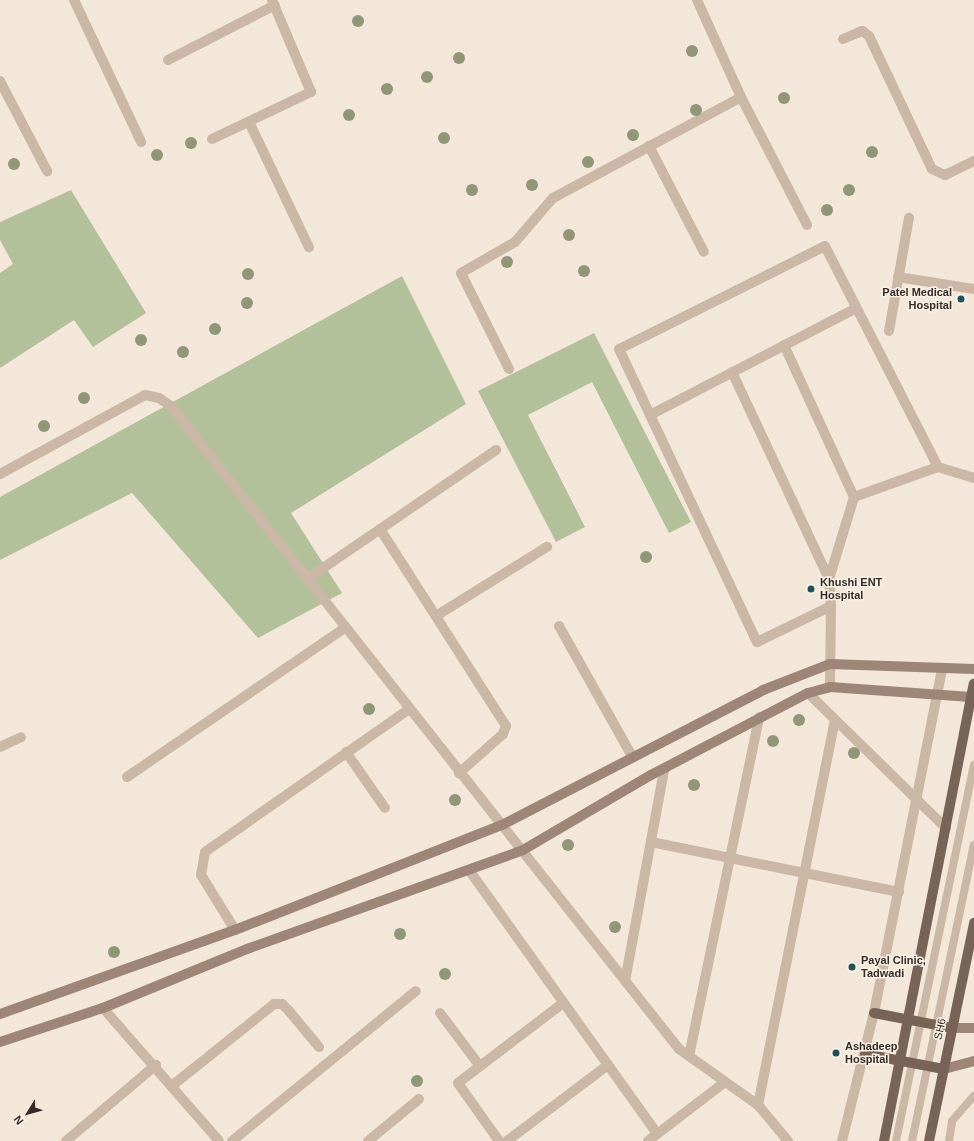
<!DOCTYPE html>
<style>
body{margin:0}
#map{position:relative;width:974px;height:1141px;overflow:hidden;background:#f2e7d9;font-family:Arial,sans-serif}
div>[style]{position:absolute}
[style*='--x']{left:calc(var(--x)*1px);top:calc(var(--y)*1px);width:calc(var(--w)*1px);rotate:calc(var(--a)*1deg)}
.green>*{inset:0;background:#b2c199}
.lane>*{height:8px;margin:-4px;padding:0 4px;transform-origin:4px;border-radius:4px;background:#cab7a5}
.street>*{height:10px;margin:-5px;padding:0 5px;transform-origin:5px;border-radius:5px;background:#cab7a5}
.secondary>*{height:10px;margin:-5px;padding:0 5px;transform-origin:5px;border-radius:5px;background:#9d8677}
.primary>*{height:10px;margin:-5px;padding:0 5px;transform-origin:5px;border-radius:5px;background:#786357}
.trees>*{width:12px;height:12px;margin:-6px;border-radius:50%;background:#929679}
.dots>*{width:11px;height:11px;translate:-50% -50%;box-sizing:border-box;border:2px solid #f9f1e6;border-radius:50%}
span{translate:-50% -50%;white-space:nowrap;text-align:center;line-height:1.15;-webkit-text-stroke:3px #f9f1e6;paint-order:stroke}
.poi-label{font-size:11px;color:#352c27;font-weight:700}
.right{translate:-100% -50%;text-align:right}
.left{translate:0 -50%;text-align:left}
.street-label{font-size:11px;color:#352c27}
.north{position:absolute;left:8px;top:1093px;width:40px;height:40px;-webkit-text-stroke:3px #f9f1e6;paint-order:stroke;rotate:233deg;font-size:11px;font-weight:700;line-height:16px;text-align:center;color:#352c27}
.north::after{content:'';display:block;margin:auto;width:14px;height:18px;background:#352c27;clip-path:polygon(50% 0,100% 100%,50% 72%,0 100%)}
</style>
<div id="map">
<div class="green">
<div style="clip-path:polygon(71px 190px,146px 313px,93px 347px,74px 320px,0 368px,0 273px,13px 264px,0 240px,0 222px)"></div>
<div style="clip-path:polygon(402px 276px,466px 404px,291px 513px,342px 593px,258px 638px,132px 493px,0 560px,0 497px)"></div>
<div style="clip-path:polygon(594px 333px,691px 522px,669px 533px,592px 382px,528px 415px,585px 527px,556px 542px,478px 391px)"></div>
</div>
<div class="lane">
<div style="--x:896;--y:1141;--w:384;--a:-78.3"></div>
<div style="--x:912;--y:1141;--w:302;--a:-78.2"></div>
<div style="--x:949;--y:1141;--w:20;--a:-81"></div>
<div style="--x:952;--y:1121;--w:33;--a:-49"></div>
</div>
<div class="street">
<div style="--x:74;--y:0;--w:157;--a:64.7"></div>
<div style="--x:843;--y:39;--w:21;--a:-23"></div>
<div style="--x:862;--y:31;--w:9;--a:36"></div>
<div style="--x:869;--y:36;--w:147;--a:64.7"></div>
<div style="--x:932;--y:169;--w:14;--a:25"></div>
<div style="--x:945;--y:175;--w:32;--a:-26"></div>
<div style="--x:168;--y:60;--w:120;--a:-27.2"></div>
<div style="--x:0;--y:81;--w:102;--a:62.4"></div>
<div style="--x:741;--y:97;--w:144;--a:62.7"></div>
<div style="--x:249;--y:122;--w:139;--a:64.4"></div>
<div style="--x:212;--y:139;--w:110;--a:-25.4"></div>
<div style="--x:311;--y:92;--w:100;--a:-113"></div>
<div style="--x:649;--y:146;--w:119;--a:62.6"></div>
<div style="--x:898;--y:277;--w:77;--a:9"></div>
<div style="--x:889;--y:331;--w:115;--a:-80"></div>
<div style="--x:784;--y:345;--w:167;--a:65.3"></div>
<div style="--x:509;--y:369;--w:107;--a:-116.6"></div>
<div style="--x:461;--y:273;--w:62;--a:-29.9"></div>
<div style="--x:515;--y:242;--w:58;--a:-49.2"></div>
<div style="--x:553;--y:198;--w:213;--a:-28.2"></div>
<div style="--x:741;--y:97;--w:107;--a:-114.4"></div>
<div style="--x:732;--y:372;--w:229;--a:64.9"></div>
<div style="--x:650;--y:415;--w:232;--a:-27.4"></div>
<div style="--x:938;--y:467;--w:38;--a:17"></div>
<div style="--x:0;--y:474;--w:165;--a:-28.6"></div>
<div style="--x:145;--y:395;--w:14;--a:12"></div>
<div style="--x:159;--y:398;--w:14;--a:34"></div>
<div style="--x:171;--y:406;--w:819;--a:51.69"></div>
<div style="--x:679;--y:1049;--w:97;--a:35.3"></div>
<div style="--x:758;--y:1105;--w:47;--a:50.2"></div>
<div style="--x:380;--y:529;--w:234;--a:57.4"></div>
<div style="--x:506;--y:726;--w:9;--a:111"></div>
<div style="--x:503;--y:734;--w:59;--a:138.4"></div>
<div style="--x:307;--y:579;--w:229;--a:-34.3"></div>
<div style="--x:436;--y:616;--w:131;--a:-31.9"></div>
<div style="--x:559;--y:626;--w:151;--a:60.7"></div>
<div style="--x:830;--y:687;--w:81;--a:-89.3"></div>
<div style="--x:831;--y:606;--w:27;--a:-94"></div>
<div style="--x:829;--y:579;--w:86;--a:-73"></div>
<div style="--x:854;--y:497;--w:89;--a:-19.7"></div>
<div style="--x:938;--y:467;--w:248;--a:-117.1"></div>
<div style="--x:825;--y:246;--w:230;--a:153.4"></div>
<div style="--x:619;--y:349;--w:324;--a:64.8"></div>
<div style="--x:757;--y:642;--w:82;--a:-25.9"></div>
<div style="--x:808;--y:693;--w:193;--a:44.4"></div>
<div style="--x:0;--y:747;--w:23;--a:-25"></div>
<div style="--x:346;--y:752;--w:68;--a:55.1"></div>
<div style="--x:127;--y:777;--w:264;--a:-34.4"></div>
<div style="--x:651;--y:842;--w:253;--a:11.4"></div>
<div style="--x:469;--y:870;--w:324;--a:54.5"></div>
<div style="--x:235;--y:930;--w:65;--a:-121.7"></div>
<div style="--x:201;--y:875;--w:23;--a:-80"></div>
<div style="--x:205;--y:852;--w:249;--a:-35"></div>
<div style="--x:625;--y:981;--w:215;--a:-79.5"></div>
<div style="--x:103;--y:1008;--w:176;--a:48.9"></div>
<div style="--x:440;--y:1013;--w:66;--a:53"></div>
<div style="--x:689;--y:1056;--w:346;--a:-78.3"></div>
<div style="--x:173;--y:1085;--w:129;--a:-38.7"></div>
<div style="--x:274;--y:1004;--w:8;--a:0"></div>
<div style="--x:282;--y:1004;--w:10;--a:45"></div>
<div style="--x:289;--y:1011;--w:47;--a:50.2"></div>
<div style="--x:758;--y:1105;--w:392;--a:-78.7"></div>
<div style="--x:66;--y:1141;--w:118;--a:-40.2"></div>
<div style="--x:232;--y:1141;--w:237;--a:-39.2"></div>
<div style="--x:368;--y:1141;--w:66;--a:-39.5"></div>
<div style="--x:499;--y:1141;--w:71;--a:-125.3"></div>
<div style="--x:458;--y:1083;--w:132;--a:-37.3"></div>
<div style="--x:507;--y:1141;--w:126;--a:-37"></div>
<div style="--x:648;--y:1141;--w:97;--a:-37.5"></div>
<div style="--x:842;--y:1141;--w:132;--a:-76"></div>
<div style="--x:874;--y:1013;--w:352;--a:-78.8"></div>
</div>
<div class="secondary">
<div style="--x:0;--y:1014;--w:250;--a:-19.7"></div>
<div style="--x:235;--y:930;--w:287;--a:-21.5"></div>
<div style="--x:502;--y:825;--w:294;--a:-27.3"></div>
<div style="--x:763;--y:690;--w:72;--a:-21.2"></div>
<div style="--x:830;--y:664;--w:144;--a:2"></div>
<div style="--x:952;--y:1028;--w:22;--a:0"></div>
<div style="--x:0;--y:1042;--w:108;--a:-18.3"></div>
<div style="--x:103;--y:1008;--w:156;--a:-22.3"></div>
<div style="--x:247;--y:949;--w:293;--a:-19.7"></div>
<div style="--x:523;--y:850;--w:148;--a:-30.4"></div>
<div style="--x:651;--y:775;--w:177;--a:-27.6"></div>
<div style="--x:808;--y:693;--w:23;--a:-15"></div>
<div style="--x:830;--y:687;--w:141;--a:4.1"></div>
<div style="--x:944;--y:1069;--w:31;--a:-15"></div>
</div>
<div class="primary">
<div style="--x:874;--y:1013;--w:79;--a:10.9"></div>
<div style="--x:865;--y:1054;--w:80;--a:10.8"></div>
<div style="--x:884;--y:1141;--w:466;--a:-78.9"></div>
<div style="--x:929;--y:1141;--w:223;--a:-78.3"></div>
</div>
<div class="trees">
<div style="left:358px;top:21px"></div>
<div style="left:692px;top:51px"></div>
<div style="left:459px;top:58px"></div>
<div style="left:427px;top:77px"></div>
<div style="left:387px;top:89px"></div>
<div style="left:784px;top:98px"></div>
<div style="left:696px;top:110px"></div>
<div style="left:349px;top:115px"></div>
<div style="left:633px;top:135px"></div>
<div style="left:444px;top:138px"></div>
<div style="left:191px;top:143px"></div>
<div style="left:872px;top:152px"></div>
<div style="left:157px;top:155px"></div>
<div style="left:588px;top:162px"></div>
<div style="left:14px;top:164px"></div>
<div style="left:532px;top:185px"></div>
<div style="left:472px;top:190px"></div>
<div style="left:849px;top:190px"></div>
<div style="left:827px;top:210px"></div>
<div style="left:569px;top:235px"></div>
<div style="left:507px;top:262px"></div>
<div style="left:584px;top:271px"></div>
<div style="left:248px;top:274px"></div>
<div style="left:247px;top:303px"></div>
<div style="left:215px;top:329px"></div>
<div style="left:141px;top:340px"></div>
<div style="left:183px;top:352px"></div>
<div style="left:84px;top:398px"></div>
<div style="left:44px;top:426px"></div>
<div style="left:646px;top:557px"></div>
<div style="left:369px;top:709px"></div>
<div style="left:799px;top:720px"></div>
<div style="left:773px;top:741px"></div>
<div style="left:854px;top:753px"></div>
<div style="left:694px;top:785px"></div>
<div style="left:455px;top:800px"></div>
<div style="left:568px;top:845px"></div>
<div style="left:615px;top:927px"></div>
<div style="left:400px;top:934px"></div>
<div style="left:114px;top:952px"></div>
<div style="left:445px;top:974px"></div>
<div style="left:417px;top:1081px"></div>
</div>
<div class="dots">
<div style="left:961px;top:299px;background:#1c5157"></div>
<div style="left:811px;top:589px;background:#1c5157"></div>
<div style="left:852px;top:967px;background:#1c5157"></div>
<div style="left:836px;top:1053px;background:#1c5157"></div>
</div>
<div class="poi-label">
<span class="right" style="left:952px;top:299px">Patel Medical<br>Hospital</span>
<span class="left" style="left:820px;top:589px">Khushi ENT<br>Hospital</span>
<span class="left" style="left:861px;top:967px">Payal Clinic,<br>Tadwadi</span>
<span class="left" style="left:845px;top:1053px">Ashadeep<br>Hospital</span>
</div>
<div class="street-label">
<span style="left:940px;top:1029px;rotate:-78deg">SH6</span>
</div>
<div class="north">N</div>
</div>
